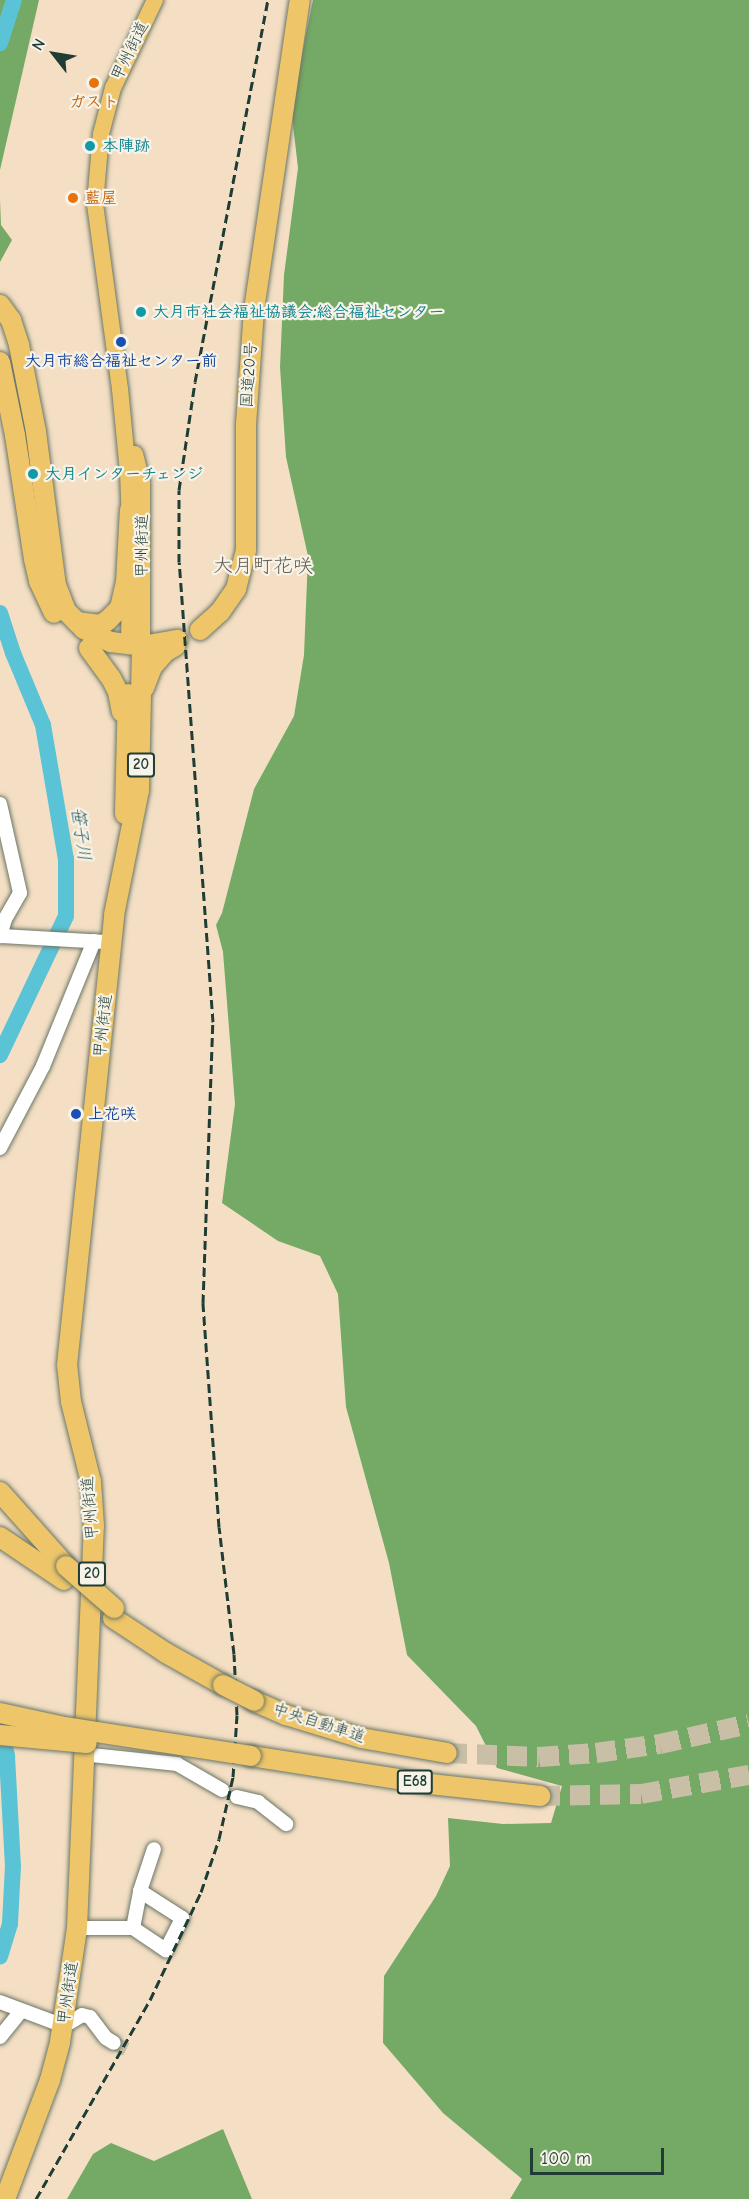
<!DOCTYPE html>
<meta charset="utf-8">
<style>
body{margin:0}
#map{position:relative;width:749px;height:2199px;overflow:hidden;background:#f4dfc4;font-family:"Comic Neue","Klee One",sans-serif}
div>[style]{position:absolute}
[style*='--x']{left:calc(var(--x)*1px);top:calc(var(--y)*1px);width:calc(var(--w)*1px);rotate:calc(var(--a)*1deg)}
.forest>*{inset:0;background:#75aa66}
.river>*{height:16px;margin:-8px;padding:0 8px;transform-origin:8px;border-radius:8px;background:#5ac3d6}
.minor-tunnel>*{height:14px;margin-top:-7px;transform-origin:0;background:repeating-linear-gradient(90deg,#c9bfa7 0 14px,transparent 0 21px)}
.highway-tunnel>*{height:20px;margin-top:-10px;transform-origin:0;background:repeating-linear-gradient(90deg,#c9bfa7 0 20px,transparent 0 30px)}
.roads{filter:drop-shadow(0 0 2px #6a7666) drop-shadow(0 0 2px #6a7666)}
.minor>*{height:14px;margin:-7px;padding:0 7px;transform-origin:7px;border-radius:7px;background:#fff}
.major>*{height:16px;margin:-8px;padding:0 8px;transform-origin:8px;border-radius:8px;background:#eec569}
.highway>*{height:20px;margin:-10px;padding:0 10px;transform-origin:10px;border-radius:10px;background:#eec569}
.rail>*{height:3px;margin-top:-1.5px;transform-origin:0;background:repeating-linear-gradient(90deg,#1f3d34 0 9px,transparent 0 13.5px)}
.bridges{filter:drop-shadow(0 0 2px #6a7666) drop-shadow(0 0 2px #6a7666)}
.highway-bridge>*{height:20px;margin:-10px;padding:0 10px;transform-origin:10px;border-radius:10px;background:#eec569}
.dots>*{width:16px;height:16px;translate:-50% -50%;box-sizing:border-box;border:3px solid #f7f3e8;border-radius:50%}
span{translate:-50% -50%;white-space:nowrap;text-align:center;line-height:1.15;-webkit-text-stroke:4.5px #f7f3e8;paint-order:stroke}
.shield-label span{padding:2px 4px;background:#f7f3e8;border:2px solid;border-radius:4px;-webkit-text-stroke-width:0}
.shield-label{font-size:15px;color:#1f3d34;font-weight:700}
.street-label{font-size:16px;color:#1f3d34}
.food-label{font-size:16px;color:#c56008;font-weight:700}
.left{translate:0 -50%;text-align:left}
.culture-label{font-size:16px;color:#0d838f;font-weight:700}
.transit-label{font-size:16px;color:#164399;font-weight:700}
.water-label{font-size:18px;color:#2e5e5c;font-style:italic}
.quarter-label{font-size:20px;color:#655f51}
.north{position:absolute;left:24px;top:24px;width:60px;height:60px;-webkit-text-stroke:4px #f7f3e8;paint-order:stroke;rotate:301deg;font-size:16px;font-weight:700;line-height:24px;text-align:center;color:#1f3d34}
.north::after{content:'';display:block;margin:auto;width:21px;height:27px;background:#1f3d34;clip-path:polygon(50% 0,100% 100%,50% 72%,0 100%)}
.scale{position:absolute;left:530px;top:2148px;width:134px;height:27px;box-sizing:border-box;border:3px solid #1f3d34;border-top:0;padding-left:8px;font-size:18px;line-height:21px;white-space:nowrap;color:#1f3d34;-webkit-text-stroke:4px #f7f3e8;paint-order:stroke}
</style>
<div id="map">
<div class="forest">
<div style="clip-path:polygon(0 0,39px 0,0 170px)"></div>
<div style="clip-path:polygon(313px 0,749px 0,749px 2199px,510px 2199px,522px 2179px,443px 2113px,383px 2043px,384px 1976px,436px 1896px,450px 1866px,448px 1818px,503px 1824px,551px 1823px,562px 1786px,497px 1768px,476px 1726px,407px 1655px,389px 1563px,346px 1407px,338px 1294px,320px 1256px,278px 1241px,222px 1203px,235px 1104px,223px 952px,216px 925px,222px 913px,254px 789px,294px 716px,304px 655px,308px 556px,286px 457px,280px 367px,284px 275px,298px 168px,291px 108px)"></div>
<div style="clip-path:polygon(0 199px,1px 225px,12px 240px,0 262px)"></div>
<div style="clip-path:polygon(223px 2129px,252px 2199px,67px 2199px,93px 2154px,111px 2143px,154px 2161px)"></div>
</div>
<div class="river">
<div style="--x:0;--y:43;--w:45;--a:-72"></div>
<div style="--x:0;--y:613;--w:42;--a:72"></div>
<div style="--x:13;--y:653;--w:78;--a:67.4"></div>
<div style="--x:43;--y:725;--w:136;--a:80.3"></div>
<div style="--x:66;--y:859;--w:57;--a:90"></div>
<div style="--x:66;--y:916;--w:154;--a:115.4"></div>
<div style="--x:0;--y:1725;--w:32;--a:77"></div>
<div style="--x:7;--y:1756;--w:110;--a:86.9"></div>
<div style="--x:13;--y:1866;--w:58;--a:93"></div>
<div style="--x:10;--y:1924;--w:34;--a:107"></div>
</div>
<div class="minor-tunnel">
<div style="--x:114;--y:2043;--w:18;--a:27"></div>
</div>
<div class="highway-tunnel">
<div style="--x:447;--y:1753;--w:92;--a:2.5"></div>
<div style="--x:539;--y:1757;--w:57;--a:-4"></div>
<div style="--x:596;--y:1753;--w:65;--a:-8"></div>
<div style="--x:660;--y:1744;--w:91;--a:-12.7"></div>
<div style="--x:540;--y:1796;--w:101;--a:-1.1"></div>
<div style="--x:641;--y:1794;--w:110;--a:-10"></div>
</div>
<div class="roads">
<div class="minor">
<div style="--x:0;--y:804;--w:91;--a:77.3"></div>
<div style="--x:20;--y:893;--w:30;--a:120"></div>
<div style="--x:5;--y:919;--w:18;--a:106"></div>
<div style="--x:0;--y:936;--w:103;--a:3.3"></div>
<div style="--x:0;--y:1148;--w:93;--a:-62.3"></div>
<div style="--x:43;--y:1066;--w:135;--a:-67.8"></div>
<div style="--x:82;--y:1754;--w:96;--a:6"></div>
<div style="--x:177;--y:1764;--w:52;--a:30"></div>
<div style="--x:237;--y:1797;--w:22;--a:13"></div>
<div style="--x:258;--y:1802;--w:36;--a:38"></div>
<div style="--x:77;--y:1928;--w:56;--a:0"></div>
<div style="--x:133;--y:1928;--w:38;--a:-79"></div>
<div style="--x:140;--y:1891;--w:44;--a:-71.6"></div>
<div style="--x:133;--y:1928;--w:40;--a:34"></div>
<div style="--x:166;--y:1950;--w:36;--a:-63"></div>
<div style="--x:182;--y:1918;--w:50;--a:-147.3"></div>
<div style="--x:0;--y:2002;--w:68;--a:20.6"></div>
<div style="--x:64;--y:2026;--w:21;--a:-31"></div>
<div style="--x:82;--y:2015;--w:8;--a:14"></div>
<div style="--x:90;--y:2017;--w:26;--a:53"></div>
<div style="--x:106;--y:2038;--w:9;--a:32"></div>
<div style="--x:0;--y:2037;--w:33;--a:-51"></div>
</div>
<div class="major">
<div style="--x:135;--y:454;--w:30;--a:76"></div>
<div style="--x:142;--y:483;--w:163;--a:90"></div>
<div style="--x:130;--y:523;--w:51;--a:-92.2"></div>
<div style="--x:128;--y:472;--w:83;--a:-95.5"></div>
<div style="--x:120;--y:389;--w:187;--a:-97.7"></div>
<div style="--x:95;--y:204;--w:70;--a:-85.1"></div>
<div style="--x:101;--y:134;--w:48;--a:-75.4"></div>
<div style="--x:113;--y:88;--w:98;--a:-64.5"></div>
<div style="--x:129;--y:645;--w:58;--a:-89"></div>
</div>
<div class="highway">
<div style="--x:0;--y:305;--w:19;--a:54"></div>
<div style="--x:11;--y:320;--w:26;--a:72"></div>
<div style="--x:19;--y:345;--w:89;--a:78.9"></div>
<div style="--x:36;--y:432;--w:154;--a:82.6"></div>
<div style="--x:56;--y:585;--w:28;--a:69"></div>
<div style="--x:66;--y:611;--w:25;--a:45"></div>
<div style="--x:84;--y:629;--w:30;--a:26"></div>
<div style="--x:111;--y:642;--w:31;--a:7"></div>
<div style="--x:142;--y:646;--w:36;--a:-10"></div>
<div style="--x:0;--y:362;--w:75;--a:78.4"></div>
<div style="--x:15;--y:435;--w:125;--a:81.3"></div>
<div style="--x:34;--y:559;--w:23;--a:77"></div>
<div style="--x:39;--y:581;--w:35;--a:65"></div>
<div style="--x:77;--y:622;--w:23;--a:7"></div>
<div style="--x:100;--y:625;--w:8;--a:-30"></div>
<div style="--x:107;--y:621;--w:18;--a:-45"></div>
<div style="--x:120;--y:608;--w:26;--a:-77"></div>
<div style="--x:126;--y:583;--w:73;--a:-86.9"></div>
<div style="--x:200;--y:630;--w:27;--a:-42"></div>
<div style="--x:220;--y:612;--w:28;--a:-55"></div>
<div style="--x:236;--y:589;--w:40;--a:-75.6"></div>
<div style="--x:246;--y:550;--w:126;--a:-90"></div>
<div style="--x:246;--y:424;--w:114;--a:-86"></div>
<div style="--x:254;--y:310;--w:313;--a:-81.6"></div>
<div style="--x:89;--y:648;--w:37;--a:54"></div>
<div style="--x:111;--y:678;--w:16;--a:63"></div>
<div style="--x:118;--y:692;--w:20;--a:79"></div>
<div style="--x:144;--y:688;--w:22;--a:-69"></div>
<div style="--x:152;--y:667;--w:20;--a:-49"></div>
<div style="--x:165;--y:652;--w:12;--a:-31"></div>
<div style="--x:125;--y:814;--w:120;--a:-88.6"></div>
<div style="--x:0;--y:1492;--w:99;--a:48.3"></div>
<div style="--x:0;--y:1537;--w:77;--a:33.9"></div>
<div style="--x:113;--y:1618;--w:64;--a:33.4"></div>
<div style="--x:166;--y:1653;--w:65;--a:29.3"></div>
<div style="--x:254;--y:1701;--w:35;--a:24"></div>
<div style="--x:286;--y:1715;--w:78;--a:17"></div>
<div style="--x:361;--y:1738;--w:87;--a:9.9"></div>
<div style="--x:251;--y:1756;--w:181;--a:8.9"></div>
<div style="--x:430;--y:1784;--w:111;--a:6.2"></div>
<div style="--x:5;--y:2199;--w:127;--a:-69.3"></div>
<div style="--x:50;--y:2080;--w:39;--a:-75"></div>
<div style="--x:60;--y:2042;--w:115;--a:-81.5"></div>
<div style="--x:77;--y:1928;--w:402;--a:-87.6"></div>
<div style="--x:94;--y:1526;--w:44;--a:-93.9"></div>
<div style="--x:91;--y:1482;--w:82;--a:-104"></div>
<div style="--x:71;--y:1402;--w:37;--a:-96"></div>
<div style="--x:67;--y:1365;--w:452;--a:-84"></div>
<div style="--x:114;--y:915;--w:127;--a:-78.7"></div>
<div style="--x:139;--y:790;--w:144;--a:-88.8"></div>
</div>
</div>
<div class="rail">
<div style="--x:36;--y:2199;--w:229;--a:-60.2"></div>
<div style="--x:150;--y:2000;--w:119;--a:-64.7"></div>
<div style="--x:201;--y:1892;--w:56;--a:-71.2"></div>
<div style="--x:219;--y:1839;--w:64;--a:-77.3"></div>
<div style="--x:233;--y:1777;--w:62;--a:-86.3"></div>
<div style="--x:237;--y:1715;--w:61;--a:-92.8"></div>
<div style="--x:234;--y:1654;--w:128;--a:-96.7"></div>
<div style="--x:219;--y:1527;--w:225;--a:-94.1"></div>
<div style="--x:203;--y:1303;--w:281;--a:-88"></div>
<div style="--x:213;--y:1022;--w:461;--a:-94.2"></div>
<div style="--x:179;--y:562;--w:72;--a:-90"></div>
<div style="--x:179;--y:490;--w:109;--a:-81.6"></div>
<div style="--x:195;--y:382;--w:389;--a:-79.2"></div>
</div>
<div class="bridges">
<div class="highway-bridge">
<div style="--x:66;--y:1566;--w:64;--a:41.2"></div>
<div style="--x:223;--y:1685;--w:35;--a:27"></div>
<div style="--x:0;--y:1713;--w:66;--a:12.3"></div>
<div style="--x:64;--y:1727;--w:189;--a:8.8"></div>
<div style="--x:0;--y:1735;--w:87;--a:5.3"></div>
</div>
</div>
<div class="dots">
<div style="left:94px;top:83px;background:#e8710a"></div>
<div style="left:90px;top:146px;background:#0f9aa8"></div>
<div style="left:73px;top:198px;background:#e8710a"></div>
<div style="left:141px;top:312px;background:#0f9aa8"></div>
<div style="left:121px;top:342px;background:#1a4fb4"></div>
<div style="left:33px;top:474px;background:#0f9aa8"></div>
<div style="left:76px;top:1114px;background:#1a4fb4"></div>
</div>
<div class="shield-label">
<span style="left:141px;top:765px">20</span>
<span style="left:92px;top:1574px">20</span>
<span style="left:415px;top:1782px">E68</span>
</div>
<div class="street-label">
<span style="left:130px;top:51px;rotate:-64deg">甲州街道</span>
<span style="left:249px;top:375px;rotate:-86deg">国道20号</span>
<span style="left:142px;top:546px;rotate:-90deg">甲州街道</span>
<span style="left:103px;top:1026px;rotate:-84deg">甲州街道</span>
<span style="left:90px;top:1508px;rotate:-95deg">甲州街道</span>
<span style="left:319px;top:1723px;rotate:18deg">中央自動車道</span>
<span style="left:68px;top:1993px;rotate:-82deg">甲州街道</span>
</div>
<div class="food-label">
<span style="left:94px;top:102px">ガスト</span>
<span class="left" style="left:85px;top:198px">藍屋</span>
</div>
<div class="culture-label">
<span class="left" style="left:102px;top:146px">本陣跡</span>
<span class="left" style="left:153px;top:312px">大月市社会福祉協議会;総合福祉センター</span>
<span class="left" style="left:45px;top:474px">大月インターチェンジ</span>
</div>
<div class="transit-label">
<span style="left:121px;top:361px">大月市総合福祉センター前</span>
<span class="left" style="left:88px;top:1114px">上花咲</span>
</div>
<div class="water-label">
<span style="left:80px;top:834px;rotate:82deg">笹子川</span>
</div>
<div class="quarter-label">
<span style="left:263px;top:565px">大月町花咲</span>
</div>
<div class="north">N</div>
<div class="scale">100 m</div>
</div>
